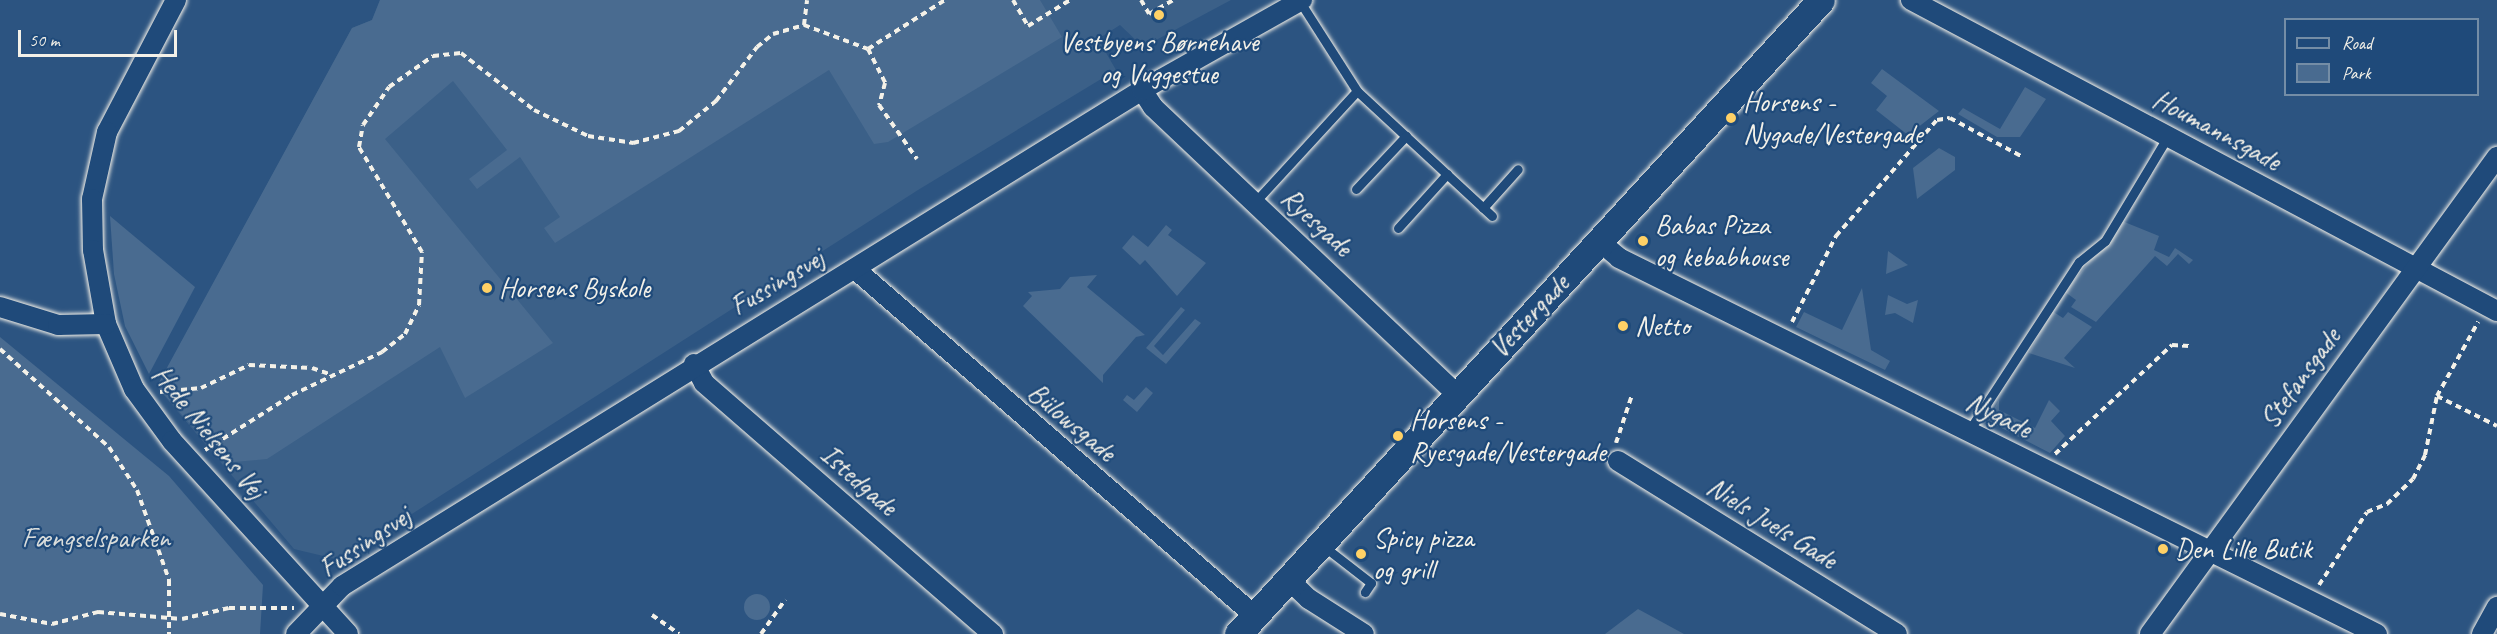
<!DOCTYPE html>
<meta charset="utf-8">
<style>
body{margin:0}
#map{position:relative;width:2497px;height:634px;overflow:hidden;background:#2c5481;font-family:Caveat,sans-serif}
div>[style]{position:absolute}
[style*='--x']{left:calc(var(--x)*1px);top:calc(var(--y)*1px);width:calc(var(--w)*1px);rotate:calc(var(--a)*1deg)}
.built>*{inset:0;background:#3b6088}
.green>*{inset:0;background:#496b90}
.round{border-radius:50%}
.path>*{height:4px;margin-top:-2px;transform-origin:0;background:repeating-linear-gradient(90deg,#f4f1e8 0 6px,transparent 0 10.5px)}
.roads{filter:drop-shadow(0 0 2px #f4f1e8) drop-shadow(0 0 2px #f4f1e8)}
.lane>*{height:9px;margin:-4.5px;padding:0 4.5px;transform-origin:4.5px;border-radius:4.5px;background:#1f4a7a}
.street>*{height:20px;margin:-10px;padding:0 10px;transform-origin:10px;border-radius:10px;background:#1f4a7a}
.secondary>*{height:27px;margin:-13.5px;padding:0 13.5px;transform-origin:13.5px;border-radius:13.5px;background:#1f4a7a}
.dots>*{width:16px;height:16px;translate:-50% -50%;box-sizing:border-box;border:3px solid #1f4a7a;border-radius:50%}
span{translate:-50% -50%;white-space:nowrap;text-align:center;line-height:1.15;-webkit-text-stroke:4.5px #1f4a7a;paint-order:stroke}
.poi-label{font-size:28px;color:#f4f1e8}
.left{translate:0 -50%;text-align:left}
.street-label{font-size:28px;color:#f4f1e8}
.park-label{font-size:28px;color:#dadddb}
.legend{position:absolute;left:2284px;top:18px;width:195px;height:78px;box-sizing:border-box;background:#1f4a7a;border:2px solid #748da6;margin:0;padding:8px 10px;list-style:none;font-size:18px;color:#f4f1e8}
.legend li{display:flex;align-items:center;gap:12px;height:30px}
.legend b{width:30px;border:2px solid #748da6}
.scale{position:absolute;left:18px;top:30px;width:159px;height:27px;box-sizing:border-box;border:3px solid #f4f1e8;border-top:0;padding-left:8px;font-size:18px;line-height:21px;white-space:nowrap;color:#f4f1e8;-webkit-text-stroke:4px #1f4a7a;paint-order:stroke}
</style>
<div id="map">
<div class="built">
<div style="clip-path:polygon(380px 0,1231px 0,1143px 47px,1120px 25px,1098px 39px,1116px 70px,918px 190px,340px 560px,294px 549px,157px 387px,352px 28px,372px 20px)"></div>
</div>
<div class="green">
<div style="clip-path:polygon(380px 0,1040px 0,1062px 37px,888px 142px,874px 144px,829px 70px,555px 243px,544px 228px,560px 217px,520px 157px,477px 189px,469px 179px,507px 150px,453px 81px,385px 139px,553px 343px,465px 398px,440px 347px,267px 459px,224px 463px,157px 386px,352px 28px,372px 20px)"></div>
<div style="clip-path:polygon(1882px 69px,1939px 111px,1908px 135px,1876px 110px,1887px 96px,1871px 83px)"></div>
<div style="clip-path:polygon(2025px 87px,2046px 99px,2020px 137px,1997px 137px,1958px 114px,1963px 108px,2000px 129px)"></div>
<div style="clip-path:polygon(1939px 148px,1955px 157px,1955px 170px,1917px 199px,1913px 168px)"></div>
<div style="clip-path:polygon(110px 216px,195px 287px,149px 374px,125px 326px,114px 274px)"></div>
<div style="clip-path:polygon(2122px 221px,2159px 236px,2154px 250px,2169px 257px,2175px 248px,2193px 260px,2189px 264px,2178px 254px,2167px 266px,2155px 256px,2096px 322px,2071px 307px,2076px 300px,2065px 292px)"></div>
<div style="clip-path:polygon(1166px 225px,1172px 230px,1168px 235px,1206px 263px,1177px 296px,1145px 260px,1140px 265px,1122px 248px,1133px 235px,1148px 247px)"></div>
<div style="clip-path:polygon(1888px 251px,1908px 265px,1886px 274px)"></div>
<div style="clip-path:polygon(1097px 275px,1087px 287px,1145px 335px,1136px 337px,1103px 375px,1103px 383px,1023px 306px,1032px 296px,1028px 292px,1060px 289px,1070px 277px)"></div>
<div style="clip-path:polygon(1862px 288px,1871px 350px,1890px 361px,1885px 370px,1796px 327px,1804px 312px,1842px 330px)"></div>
<div style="clip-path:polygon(1888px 295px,1907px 304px,1918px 300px,1913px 323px,1895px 313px,1885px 315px)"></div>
<div style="clip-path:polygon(1181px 307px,1185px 310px,1154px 346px,1163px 355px,1195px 319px,1201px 323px,1166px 364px,1146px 348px)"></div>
<div style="clip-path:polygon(2052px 311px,2063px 318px,2068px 312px,2092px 327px,2064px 358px,2075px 368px,2029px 353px)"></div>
<div style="clip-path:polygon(0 337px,169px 476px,263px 585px,260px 634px,0 634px)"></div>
<div style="clip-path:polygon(1146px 387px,1153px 393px,1137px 412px,1123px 400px,1127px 395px,1134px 400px)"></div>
<div style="clip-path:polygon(1999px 400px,1999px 410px,2035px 428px,2049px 400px,2060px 411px,2051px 421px,2065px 436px,2050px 453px,1988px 421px)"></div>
<div class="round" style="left:744px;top:594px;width:26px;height:26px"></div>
<div style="clip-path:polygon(1638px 609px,1684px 634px,1605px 634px)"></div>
</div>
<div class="path">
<div style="--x:1013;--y:0;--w:30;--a:60"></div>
<div style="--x:1028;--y:26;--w:49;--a:-31.8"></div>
<div style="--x:1141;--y:0;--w:16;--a:60"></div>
<div style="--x:1149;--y:14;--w:28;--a:-30"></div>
<div style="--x:804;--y:25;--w:25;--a:-83"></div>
<div style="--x:868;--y:49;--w:91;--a:-32.5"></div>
<div style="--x:1792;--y:322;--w:97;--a:-62.9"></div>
<div style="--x:1836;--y:236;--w:154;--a:-49"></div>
<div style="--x:1937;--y:120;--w:13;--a:-9"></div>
<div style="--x:1950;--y:118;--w:81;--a:28.2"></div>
<div style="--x:0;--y:349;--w:147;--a:42"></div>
<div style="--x:109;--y:447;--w:51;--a:56.9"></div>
<div style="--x:137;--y:490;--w:96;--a:70.4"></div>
<div style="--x:169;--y:580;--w:54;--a:90"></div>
<div style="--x:160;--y:392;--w:41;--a:-5.6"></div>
<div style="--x:201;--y:388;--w:53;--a:-25.6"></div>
<div style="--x:249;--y:365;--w:63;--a:2.7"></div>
<div style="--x:312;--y:368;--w:21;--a:19"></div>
<div style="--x:2437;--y:396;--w:67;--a:26.6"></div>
<div style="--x:1616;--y:443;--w:51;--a:-71.6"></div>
<div style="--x:205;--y:450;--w:103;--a:-32.3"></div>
<div style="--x:292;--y:395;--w:100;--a:-25.5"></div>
<div style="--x:382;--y:352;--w:29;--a:-38"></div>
<div style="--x:405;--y:334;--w:32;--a:-64"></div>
<div style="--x:419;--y:305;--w:53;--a:-86.8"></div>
<div style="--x:422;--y:252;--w:122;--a:-121"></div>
<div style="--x:359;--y:147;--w:22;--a:-80"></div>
<div style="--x:363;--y:125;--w:46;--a:-55.6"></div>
<div style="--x:389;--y:87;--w:54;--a:-35.2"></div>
<div style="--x:433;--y:56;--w:28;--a:-6"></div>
<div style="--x:461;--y:53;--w:93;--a:38"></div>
<div style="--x:534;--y:110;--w:60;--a:25.7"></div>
<div style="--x:588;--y:136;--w:46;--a:8.8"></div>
<div style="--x:633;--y:143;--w:48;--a:-14.6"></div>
<div style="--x:679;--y:131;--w:48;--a:-39"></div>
<div style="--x:716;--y:101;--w:68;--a:-52.8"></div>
<div style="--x:757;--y:47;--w:21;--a:-39"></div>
<div style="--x:773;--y:34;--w:32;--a:-16"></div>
<div style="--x:804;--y:25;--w:68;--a:20.6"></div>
<div style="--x:868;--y:49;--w:38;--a:63"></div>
<div style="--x:885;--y:83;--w:23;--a:105"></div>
<div style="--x:879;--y:105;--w:66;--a:54.9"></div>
<div style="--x:2055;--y:454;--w:160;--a:-43"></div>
<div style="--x:2172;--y:345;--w:17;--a:3"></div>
<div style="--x:2319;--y:585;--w:87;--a:-56.7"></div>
<div style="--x:2367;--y:512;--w:22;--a:-22"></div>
<div style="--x:2387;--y:504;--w:36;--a:-44"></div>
<div style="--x:2413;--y:479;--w:27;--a:-63"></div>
<div style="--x:2425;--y:455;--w:60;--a:-78.5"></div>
<div style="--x:2437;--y:396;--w:85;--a:-61"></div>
<div style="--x:0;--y:614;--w:53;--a:10.9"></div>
<div style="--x:52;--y:624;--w:48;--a:-14.6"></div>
<div style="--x:98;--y:612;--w:84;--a:4.8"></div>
<div style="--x:182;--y:619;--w:48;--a:-13.2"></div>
<div style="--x:229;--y:608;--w:65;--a:0"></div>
<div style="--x:652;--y:615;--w:33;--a:35"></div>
<div style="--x:761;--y:634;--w:42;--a:-54.8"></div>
</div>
<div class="roads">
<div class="lane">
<div style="--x:1357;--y:91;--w:184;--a:42.8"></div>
<div style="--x:1356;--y:189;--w:73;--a:-46.7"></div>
<div style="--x:1254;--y:203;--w:152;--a:-47.4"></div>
<div style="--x:1357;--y:91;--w:106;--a:-122.6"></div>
<div style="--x:1483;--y:208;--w:52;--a:-48.1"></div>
<div style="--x:1398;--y:228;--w:73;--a:-47.8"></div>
<div style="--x:1968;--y:432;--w:203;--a:-56.9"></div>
<div style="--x:2079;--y:262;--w:33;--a:-39"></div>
<div style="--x:2105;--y:241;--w:122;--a:-59"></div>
<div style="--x:1322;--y:545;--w:62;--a:37.8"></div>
<div style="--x:1371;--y:583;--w:11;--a:124"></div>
</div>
<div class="street">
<div style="--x:176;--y:0;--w:149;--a:117.6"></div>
<div style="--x:107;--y:132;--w:69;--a:102.6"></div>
<div style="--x:92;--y:199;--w:51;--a:88.9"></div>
<div style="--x:93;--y:250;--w:75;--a:80"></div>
<div style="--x:106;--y:324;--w:71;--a:66.7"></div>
<div style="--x:134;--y:389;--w:64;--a:53.8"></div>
<div style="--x:172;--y:441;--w:261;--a:47.6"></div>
<div style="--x:1911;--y:0;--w:663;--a:27.96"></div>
<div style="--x:1142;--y:90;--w:20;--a:57"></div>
<div style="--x:1153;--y:107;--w:417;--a:43.4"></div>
<div style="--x:1599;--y:241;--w:26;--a:40"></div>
<div style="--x:1619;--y:258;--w:846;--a:26.38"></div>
<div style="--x:855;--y:269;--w:530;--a:40.94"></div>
<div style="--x:0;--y:307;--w:61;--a:17.2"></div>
<div style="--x:58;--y:325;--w:48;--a:-1.2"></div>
<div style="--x:694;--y:364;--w:21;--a:62"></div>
<div style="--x:704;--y:383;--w:383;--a:41"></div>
<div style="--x:1618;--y:461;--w:328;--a:31.8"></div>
<div style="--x:1288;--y:579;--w:29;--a:44"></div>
<div style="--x:1309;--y:599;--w:65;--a:32.5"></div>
<div style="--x:296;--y:634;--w:66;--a:-46.2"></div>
<div style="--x:342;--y:586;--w:941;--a:-31.8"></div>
<div style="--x:1142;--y:90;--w:184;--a:-29.4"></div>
<div style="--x:2150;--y:634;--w:590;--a:-53.97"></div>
<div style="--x:2482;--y:634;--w:31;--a:-61"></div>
</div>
<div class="secondary">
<div style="--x:1238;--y:634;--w:861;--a:-47.4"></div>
</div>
</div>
<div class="dots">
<div style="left:1159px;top:15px;background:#ffd166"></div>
<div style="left:1731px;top:118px;background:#ffd166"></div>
<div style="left:1643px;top:241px;background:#ffd166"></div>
<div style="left:487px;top:288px;background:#ffd166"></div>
<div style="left:1623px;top:326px;background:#ffd166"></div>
<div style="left:1398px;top:436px;background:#ffd166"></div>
<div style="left:2163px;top:549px;background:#ffd166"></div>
<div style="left:1361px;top:554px;background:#ffd166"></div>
</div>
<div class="poi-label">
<span style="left:1159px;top:58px">Vestbyens Børnehave<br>og Vuggestue</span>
<span class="left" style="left:1743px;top:118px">Horsens -<br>Nygade/Vestergade</span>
<span class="left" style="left:1655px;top:241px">Babas Pizza<br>og kebabhouse</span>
<span class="left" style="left:499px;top:288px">Horsens Byskole</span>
<span class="left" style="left:1635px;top:326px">Netto</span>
<span class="left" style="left:1410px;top:436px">Horsens -<br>Ryesgade/Vestergade</span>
<span class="left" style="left:1373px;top:554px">Spicy pizza<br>og grill</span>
<span class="left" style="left:2175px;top:549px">Den Lille Butik</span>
</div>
<div class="street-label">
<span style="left:2217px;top:130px;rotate:28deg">Houmannsgade</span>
<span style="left:1317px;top:222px;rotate:43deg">Ryesgade</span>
<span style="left:777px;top:282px;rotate:-31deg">Fussingsvej</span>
<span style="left:1529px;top:316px;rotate:-47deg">Vestergade</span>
<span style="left:2300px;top:378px;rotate:-54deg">Stefansgade</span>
<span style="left:1999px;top:415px;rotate:26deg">Nygade</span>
<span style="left:1072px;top:422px;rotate:40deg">Bülowsgade</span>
<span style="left:209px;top:432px;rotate:51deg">Hede Nielsens Vej</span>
<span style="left:859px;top:480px;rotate:41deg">Istedgade</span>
<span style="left:1772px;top:523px;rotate:32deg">Niels Juels Gade</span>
<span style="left:365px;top:542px;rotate:-34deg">Fussingsvej</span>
</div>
<div class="park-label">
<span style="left:96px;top:538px">Fængselsparken</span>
</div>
<ul class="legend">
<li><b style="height:8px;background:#1f4a7a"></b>Road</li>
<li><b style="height:16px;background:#496b90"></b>Park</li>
</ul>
<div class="scale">50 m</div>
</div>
